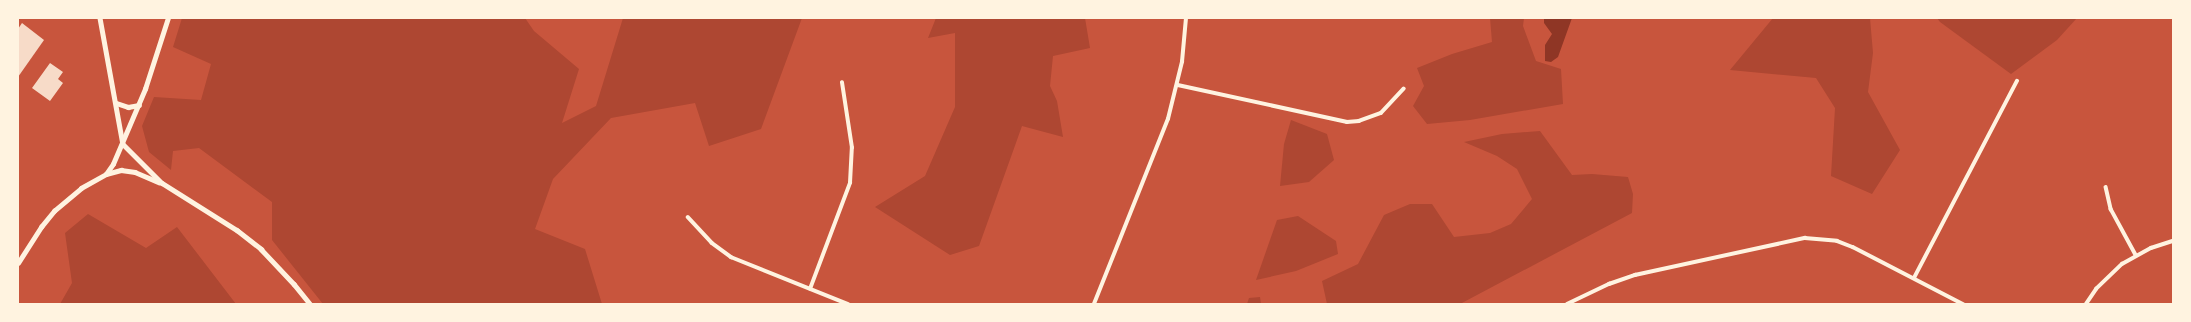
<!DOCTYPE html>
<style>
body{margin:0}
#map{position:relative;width:2191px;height:322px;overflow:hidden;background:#c8553d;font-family:"Sofia Sans Condensed",sans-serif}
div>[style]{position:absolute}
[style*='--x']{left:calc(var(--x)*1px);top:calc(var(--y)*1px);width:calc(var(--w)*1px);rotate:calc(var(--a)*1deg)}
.green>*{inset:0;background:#ae4732}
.water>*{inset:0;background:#8f3625}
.building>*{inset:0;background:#f7dbc8}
.minor>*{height:3.5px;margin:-1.75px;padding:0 1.75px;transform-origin:1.75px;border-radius:1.75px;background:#fff3e0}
.tertiary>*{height:4.5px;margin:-2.25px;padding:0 2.25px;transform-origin:2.25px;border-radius:2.25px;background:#fff3e0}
span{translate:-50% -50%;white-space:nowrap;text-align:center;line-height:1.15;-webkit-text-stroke:4px #fff3e0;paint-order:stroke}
.frame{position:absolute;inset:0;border:19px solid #fff3e0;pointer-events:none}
</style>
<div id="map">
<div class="green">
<div style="clip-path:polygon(182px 18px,525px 18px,534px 31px,579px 69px,562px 123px,596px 106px,623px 18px,802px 18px,761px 129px,709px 146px,695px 103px,611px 118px,553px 179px,535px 229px,585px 249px,602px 304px,323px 304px,272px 240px,272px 202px,199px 148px,173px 151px,171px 170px,149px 152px,142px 126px,154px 97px,201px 100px,211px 64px,173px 47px)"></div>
<div style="clip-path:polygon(936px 18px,1085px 18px,1090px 48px,1053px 56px,1050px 86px,1057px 101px,1063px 137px,1022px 126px,979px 246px,950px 255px,875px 207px,925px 176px,955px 107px,955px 33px,928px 38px)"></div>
<div style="clip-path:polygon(1490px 18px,1524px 18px,1523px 26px,1536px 61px,1561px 69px,1563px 104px,1470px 120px,1427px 124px,1413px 106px,1424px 86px,1417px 68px,1452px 54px,1492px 42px)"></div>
<div style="clip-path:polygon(1773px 18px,1870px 18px,1873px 53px,1868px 92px,1900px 150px,1872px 194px,1831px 176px,1835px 108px,1816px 78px,1730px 70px)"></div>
<div style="clip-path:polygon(1937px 18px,2077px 18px,2057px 40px,2011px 74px,1940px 22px)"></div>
<div style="clip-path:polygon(1291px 120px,1327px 134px,1334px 160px,1309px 182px,1280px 186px,1284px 144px)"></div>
<div style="clip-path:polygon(1540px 131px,1572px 175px,1592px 174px,1628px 177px,1633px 194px,1632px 213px,1460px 304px,1327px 304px,1322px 281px,1358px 264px,1384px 215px,1410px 204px,1432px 204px,1454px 237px,1490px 233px,1511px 224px,1532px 199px,1517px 169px,1497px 156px,1464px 142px,1502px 134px)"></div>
<div style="clip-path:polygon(88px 214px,146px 248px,177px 227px,236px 304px,60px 304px,72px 283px,65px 233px)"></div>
<div style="clip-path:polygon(1298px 216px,1336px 241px,1338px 254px,1296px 271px,1256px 280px,1277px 220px)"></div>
<div style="clip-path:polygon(1260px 297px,1261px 304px,1247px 304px,1249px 298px)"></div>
</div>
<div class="water">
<div style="clip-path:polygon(1544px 18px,1572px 18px,1558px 57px,1551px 62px,1545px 61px,1545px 45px,1552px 34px,1544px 23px)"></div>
</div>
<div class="building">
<div style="clip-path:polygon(22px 23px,44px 40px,18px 77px,18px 29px)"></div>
<div style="clip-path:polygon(50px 63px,63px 72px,58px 79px,63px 83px,50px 101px,32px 88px)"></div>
</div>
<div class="minor">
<div style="--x:1178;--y:85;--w:173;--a:12.3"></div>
<div style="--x:1347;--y:122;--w:12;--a:-5"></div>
<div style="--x:1359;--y:121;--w:23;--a:-20"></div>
<div style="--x:1381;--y:113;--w:33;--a:-47"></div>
<div style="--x:2106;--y:187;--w:23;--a:77"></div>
<div style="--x:2111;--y:209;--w:52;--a:61.5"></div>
<div style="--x:688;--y:217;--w:35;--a:47"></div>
<div style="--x:712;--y:243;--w:24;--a:36"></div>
<div style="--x:731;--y:257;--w:126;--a:21.9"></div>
<div style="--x:1914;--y:278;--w:222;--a:-62.4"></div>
<div style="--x:810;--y:289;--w:113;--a:-69.3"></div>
<div style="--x:850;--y:183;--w:35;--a:-87"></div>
<div style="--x:852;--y:148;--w:66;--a:-98.7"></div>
<div style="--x:1094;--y:304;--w:199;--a:-68.2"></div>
<div style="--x:1168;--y:119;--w:59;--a:-76.2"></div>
<div style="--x:1182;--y:62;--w:44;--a:-84.8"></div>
<div style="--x:1567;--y:304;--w:47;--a:-25.5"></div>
<div style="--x:1609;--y:284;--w:28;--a:-19"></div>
<div style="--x:1635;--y:275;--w:174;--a:-12.3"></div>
<div style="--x:1805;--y:238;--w:32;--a:5"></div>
<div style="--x:1837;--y:241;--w:17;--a:21"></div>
<div style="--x:1853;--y:247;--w:124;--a:27.4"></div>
<div style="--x:2086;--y:304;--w:18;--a:-56"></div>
<div style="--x:2096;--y:289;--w:36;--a:-44"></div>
<div style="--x:2122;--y:264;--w:33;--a:-29"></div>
<div style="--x:2151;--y:248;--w:23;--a:-18"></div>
</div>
<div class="tertiary">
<div style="--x:100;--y:18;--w:128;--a:79.7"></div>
<div style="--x:123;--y:144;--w:55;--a:45"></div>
<div style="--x:162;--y:183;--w:89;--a:32.1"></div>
<div style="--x:237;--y:230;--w:31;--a:38"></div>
<div style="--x:261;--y:249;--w:48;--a:46.7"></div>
<div style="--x:294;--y:284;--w:26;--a:51"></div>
<div style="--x:116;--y:103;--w:13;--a:18"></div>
<div style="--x:128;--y:107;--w:11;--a:-10"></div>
<div style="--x:106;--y:174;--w:16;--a:-15"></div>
<div style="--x:121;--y:170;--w:14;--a:8"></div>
<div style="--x:135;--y:172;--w:26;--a:23"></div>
<div style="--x:18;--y:263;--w:43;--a:-57.4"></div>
<div style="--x:41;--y:227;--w:21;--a:-51"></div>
<div style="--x:54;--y:211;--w:35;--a:-40"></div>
<div style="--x:81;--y:188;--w:29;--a:-29"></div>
<div style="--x:106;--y:174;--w:12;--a:-55"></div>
<div style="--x:113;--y:164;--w:82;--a:-66.9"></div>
<div style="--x:145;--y:89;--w:75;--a:-72.1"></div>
</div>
<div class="frame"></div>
</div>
